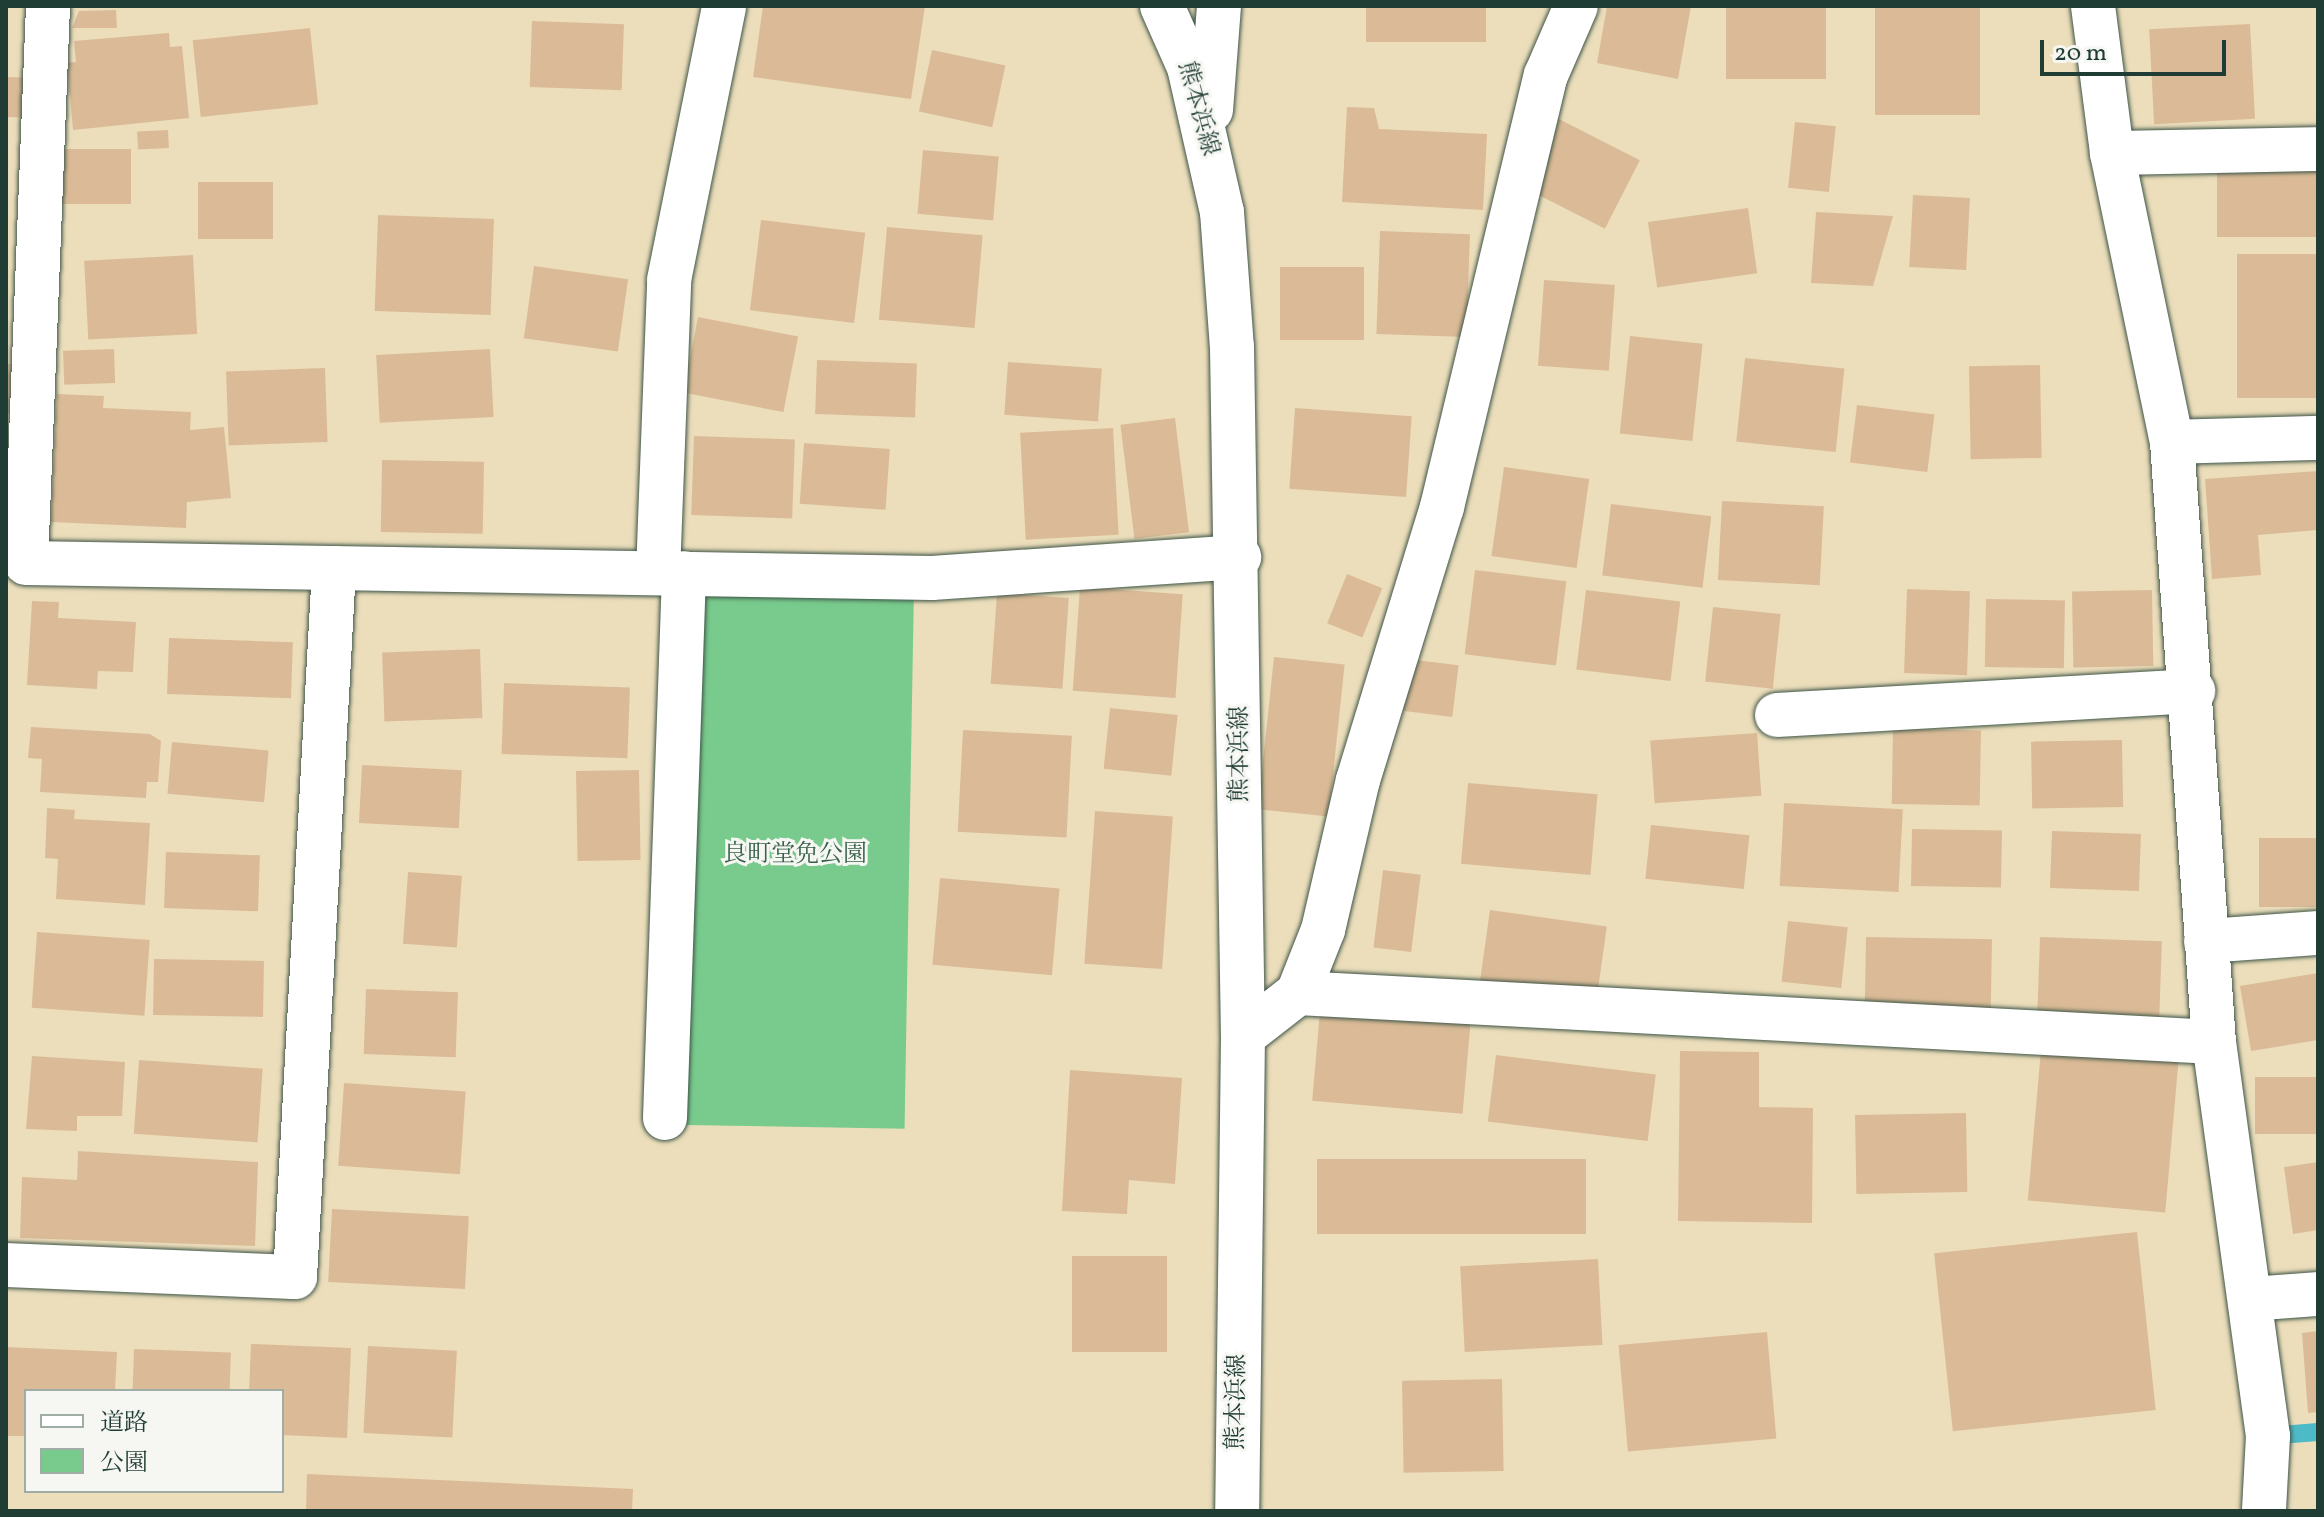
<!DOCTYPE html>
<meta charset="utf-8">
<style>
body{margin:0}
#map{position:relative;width:2324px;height:1517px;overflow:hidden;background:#ecdebb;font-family:Vollkorn,"Noto Serif JP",serif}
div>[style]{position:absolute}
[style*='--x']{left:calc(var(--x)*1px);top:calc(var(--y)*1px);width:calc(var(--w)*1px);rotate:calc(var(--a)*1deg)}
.green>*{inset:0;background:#79cb8d;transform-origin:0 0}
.stream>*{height:18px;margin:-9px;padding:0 9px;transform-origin:9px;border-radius:9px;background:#4dbac8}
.building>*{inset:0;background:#dbbb97;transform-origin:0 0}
.roads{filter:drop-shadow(0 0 2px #3e5548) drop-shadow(0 0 2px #3e5548)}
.street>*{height:44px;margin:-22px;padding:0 22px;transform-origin:22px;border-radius:22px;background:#fff}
.secondary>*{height:44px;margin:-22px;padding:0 22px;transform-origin:22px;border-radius:22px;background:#fff}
span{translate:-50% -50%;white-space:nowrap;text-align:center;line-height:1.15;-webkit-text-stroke:6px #f6f6f2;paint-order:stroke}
.street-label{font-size:24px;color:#1f3d34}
.park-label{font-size:24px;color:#36604a}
.frame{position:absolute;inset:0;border:8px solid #1f3d34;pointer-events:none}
.legend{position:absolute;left:24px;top:1389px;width:260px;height:104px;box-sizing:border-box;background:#f6f6f2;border:2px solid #a0aca6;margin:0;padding:10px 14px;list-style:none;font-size:24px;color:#1f3d34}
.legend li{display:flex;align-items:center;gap:16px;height:40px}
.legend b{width:40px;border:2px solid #a0aca6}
.scale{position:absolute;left:2040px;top:40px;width:186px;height:36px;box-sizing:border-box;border:4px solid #1f3d34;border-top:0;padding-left:10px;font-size:24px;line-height:28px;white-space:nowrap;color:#1f3d34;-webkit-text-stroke:6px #f6f6f2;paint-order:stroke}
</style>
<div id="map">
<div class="green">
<div style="left:694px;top:584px;width:220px;height:541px;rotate:1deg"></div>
</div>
<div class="stream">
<div style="--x:2268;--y:1436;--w:50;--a:-4.6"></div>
</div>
<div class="building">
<div style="clip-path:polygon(763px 6px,925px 6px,911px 99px,753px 77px)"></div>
<div style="left:1366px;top:6px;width:120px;height:36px"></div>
<div style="clip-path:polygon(1607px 6px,1691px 6px,1678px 79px,1597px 63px)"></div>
<div style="left:1726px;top:6px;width:100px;height:73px"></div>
<div style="left:1875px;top:6px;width:105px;height:109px"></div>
<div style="clip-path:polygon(116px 10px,117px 28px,72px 28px,79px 11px)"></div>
<div style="left:532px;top:21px;width:92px;height:66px;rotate:2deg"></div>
<div style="left:2250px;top:24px;width:95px;height:101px;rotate:87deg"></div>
<div style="left:310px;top:28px;width:77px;height:118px;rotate:84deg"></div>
<div style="clip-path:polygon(169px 33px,170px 47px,182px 46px,189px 118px,73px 130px,67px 63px,76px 62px,74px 41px)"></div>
<div style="left:932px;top:50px;width:75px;height:63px;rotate:12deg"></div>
<div style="left:6px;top:77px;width:25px;height:40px;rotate:2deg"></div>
<div style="clip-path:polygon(1347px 107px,1374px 108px,1379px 129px,1487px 134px,1483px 210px,1342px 202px)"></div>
<div style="left:1557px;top:118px;width:93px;height:77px;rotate:27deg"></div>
<div style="left:1795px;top:122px;width:41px;height:66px;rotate:6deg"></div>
<div style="left:168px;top:130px;width:18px;height:31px;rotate:87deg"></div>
<div style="left:131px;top:149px;width:55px;height:72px;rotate:90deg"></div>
<div style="left:923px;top:150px;width:76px;height:64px;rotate:5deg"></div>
<div style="left:2318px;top:162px;width:75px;height:101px;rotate:90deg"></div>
<div style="left:198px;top:182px;width:75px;height:57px"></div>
<div style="left:1913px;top:195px;width:57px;height:72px;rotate:3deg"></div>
<div style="left:1748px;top:208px;width:66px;height:101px;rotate:82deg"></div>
<div style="clip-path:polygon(1816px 212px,1893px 216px,1873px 286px,1811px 283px)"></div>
<div style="left:378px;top:215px;width:116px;height:96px;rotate:2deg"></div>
<div style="left:761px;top:220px;width:105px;height:91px;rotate:7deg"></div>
<div style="left:887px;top:227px;width:96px;height:93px;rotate:5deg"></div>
<div style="left:1380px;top:231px;width:90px;height:103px;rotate:2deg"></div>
<div style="left:2318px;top:254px;width:144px;height:81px;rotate:90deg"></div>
<div style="left:193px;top:255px;width:79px;height:109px;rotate:87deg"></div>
<div style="left:534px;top:266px;width:95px;height:73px;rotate:8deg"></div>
<div style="left:1280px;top:267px;width:84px;height:73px"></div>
<div style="left:1544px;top:280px;width:71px;height:86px;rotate:4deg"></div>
<div style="left:698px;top:317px;width:102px;height:77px;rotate:11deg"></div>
<div style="left:1630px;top:336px;width:73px;height:98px;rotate:6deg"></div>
<div style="left:114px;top:349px;width:34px;height:51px;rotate:88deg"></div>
<div style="left:490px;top:349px;width:68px;height:114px;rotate:87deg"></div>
<div style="left:1745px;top:358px;width:100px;height:84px;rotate:6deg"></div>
<div style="left:817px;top:360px;width:100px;height:54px;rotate:2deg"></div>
<div style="left:1008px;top:362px;width:94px;height:53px;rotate:4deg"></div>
<div style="clip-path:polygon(6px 364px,13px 364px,10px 414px,6px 414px)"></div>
<div style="left:2040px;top:365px;width:93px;height:71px;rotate:89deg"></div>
<div style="left:325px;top:368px;width:74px;height:99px;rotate:88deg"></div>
<div style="clip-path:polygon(57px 394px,104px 396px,103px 408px,191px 412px,190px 430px,224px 427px,231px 498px,187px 502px,186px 528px,51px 522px)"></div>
<div style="left:1857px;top:405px;width:78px;height:58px;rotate:7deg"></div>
<div style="left:1295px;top:408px;width:117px;height:81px;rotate:4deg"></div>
<div style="left:1175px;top:418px;width:115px;height:55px;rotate:83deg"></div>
<div style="left:1113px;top:428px;width:107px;height:93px;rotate:87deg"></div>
<div style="left:694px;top:436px;width:101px;height:79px;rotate:2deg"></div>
<div style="left:804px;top:443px;width:86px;height:61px;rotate:4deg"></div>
<div style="left:382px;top:460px;width:102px;height:72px;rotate:1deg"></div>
<div style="left:1504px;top:467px;width:86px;height:90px;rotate:8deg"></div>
<div style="clip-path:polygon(2318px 471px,2318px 530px,2258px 535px,2261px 575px,2212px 579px,2205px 479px)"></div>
<div style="left:1722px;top:501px;width:102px;height:79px;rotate:3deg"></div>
<div style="left:1611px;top:504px;width:101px;height:72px;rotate:7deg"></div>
<div style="left:1475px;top:570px;width:92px;height:85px;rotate:7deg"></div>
<div style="left:1347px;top:574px;width:38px;height:53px;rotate:22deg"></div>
<div style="left:1080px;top:587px;width:103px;height:104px;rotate:4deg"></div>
<div style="left:1907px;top:589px;width:63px;height:84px;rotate:2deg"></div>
<div style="left:1586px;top:590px;width:95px;height:80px;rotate:7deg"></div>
<div style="left:2152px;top:590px;width:76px;height:80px;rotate:89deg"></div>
<div style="left:997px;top:593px;width:72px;height:91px;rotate:4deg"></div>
<div style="left:1986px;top:599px;width:79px;height:68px;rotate:1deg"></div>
<div style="clip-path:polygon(32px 601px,59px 602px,58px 618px,136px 622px,133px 672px,98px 671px,97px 689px,27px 685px)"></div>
<div style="left:1713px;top:607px;width:68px;height:75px;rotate:6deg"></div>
<div style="left:169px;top:638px;width:124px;height:56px;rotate:2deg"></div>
<div style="left:480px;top:649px;width:69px;height:98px;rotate:88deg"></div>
<div style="left:1274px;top:657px;width:71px;height:153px;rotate:6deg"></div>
<div style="left:1407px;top:659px;width:52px;height:52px;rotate:7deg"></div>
<div style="left:504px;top:683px;width:126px;height:71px;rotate:2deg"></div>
<div style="left:1110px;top:708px;width:68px;height:61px;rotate:6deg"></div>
<div style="clip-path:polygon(31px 727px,150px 734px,161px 741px,158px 782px,147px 782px,146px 798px,40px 792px,42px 759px,28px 758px)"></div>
<div style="left:1893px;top:729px;width:88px;height:75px;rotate:1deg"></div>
<div style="left:963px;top:730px;width:109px;height:102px;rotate:3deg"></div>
<div style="left:1757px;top:733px;width:63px;height:107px;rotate:86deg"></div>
<div style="left:2122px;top:740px;width:67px;height:91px;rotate:89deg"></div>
<div style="left:172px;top:742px;width:97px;height:52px;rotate:5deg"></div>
<div style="left:362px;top:765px;width:100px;height:58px;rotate:3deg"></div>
<div style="left:639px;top:770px;width:90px;height:63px;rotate:89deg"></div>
<div style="left:1468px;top:783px;width:130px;height:81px;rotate:5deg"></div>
<div style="left:1784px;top:803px;width:119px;height:83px;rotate:3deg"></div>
<div style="clip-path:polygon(47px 808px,75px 810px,74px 819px,150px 823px,145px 905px,56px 899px,58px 859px,45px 858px)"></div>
<div style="left:1095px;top:811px;width:78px;height:153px;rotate:4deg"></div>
<div style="left:1651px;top:825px;width:99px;height:54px;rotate:6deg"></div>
<div style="left:1912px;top:829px;width:90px;height:57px;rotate:1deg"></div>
<div style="left:2052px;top:831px;width:89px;height:57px;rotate:2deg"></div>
<div style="left:2318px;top:838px;width:69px;height:59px;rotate:90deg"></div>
<div style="left:166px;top:852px;width:94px;height:56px;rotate:2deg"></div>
<div style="left:1383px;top:870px;width:38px;height:78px;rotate:7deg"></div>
<div style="left:408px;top:872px;width:54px;height:72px;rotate:4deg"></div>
<div style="left:940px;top:878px;width:120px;height:87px;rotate:5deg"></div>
<div style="left:1490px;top:910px;width:118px;height:75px;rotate:8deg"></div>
<div style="left:1788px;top:921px;width:60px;height:61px;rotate:6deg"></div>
<div style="left:37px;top:932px;width:113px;height:76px;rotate:4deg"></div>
<div style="left:1866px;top:937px;width:126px;height:73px;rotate:1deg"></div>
<div style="left:2040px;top:937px;width:122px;height:75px;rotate:2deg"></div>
<div style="left:154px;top:959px;width:110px;height:56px;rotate:1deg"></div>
<div style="clip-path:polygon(2318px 973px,2318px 1040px,2251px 1051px,2240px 986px)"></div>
<div style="left:366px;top:989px;width:92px;height:65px;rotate:2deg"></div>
<div style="left:1320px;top:1011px;width:151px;height:90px;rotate:5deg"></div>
<div style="left:2042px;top:1038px;width:138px;height:163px;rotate:5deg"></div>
<div style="clip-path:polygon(1680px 1051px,1759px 1052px,1759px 1107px,1813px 1108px,1812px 1223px,1678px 1221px)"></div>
<div style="left:1496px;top:1055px;width:161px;height:67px;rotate:7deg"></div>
<div style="clip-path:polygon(32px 1056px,125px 1062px,122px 1116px,77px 1116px,77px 1131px,26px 1129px)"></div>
<div style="left:139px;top:1060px;width:124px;height:74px;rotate:4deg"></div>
<div style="clip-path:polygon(1070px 1070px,1182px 1078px,1175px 1184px,1129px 1180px,1127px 1214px,1062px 1211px)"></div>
<div style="left:2318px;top:1077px;width:57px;height:63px;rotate:90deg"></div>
<div style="left:344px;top:1083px;width:122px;height:83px;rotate:4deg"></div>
<div style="left:1966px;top:1113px;width:79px;height:111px;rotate:89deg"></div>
<div style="clip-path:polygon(78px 1151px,258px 1162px,255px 1246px,20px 1238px,22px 1177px,77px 1180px)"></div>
<div style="left:1317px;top:1159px;width:269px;height:75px"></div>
<div style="clip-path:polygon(2318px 1162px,2318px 1230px,2293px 1234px,2284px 1167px)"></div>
<div style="left:332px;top:1209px;width:137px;height:73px;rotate:3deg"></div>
<div style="left:2137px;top:1232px;width:179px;height:204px;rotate:84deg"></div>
<div style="left:1072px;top:1256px;width:95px;height:96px"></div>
<div style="left:1598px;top:1259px;width:86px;height:138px;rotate:87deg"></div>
<div style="clip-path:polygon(2318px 1331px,2318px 1412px,2308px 1413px,2302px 1333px)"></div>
<div style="left:1767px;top:1332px;width:107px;height:149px;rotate:85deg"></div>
<div style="clip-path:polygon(251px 1344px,351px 1348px,347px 1438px,282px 1435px,282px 1391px,249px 1391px)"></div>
<div style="left:368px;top:1346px;width:89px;height:87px;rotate:3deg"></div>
<div style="clip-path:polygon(6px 1347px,117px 1352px,115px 1391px,26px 1391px,26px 1436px,6px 1436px)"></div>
<div style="left:134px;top:1349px;width:97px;height:42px;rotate:2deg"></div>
<div style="left:1502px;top:1379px;width:92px;height:100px;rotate:89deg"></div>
<div style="clip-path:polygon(307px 1474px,633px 1489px,632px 1511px,306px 1511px)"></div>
</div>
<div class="roads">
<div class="street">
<div style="--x:48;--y:6;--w:557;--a:92.26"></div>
<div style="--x:26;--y:563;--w:906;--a:0.95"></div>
<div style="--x:932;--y:578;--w:308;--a:-3.9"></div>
<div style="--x:2093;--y:6;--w:148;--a:82.6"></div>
<div style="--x:2112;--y:153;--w:295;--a:78.3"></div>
<div style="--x:2172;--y:442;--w:601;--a:86"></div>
<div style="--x:2214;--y:1042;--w:398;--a:82.2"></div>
<div style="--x:2268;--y:1436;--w:75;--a:93.1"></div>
<div style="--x:2112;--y:153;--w:206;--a:-1.1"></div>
<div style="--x:2172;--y:442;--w:146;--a:-1.6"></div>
<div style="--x:658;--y:573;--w:293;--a:-87.8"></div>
<div style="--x:669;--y:280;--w:279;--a:-78.6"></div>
<div style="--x:1777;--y:715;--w:417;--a:-3.3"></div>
<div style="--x:2206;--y:941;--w:112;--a:-4.1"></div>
<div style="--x:1298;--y:993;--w:917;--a:3.06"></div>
<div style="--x:1243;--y:1036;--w:70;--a:-38"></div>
<div style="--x:1298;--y:993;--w:68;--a:-68.4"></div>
<div style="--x:1323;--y:930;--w:154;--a:-76.9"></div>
<div style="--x:1358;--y:780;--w:286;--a:-72.9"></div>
<div style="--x:1442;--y:507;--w:444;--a:-76.5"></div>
<div style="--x:1546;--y:75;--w:75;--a:-66.5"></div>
<div style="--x:665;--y:1118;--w:545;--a:-88"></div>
<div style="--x:6;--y:1265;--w:289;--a:2.4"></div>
<div style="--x:295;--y:1277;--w:710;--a:-86.85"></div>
<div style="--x:2250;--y:1299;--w:68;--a:-4.2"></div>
</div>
<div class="secondary">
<div style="--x:1162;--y:6;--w:67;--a:66.1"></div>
<div style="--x:1189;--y:67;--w:149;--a:77.2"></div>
<div style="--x:1222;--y:212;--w:135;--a:85.8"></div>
<div style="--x:1232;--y:347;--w:689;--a:89.09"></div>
<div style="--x:1243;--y:1036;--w:475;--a:90.7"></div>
<div style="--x:1211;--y:110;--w:104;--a:-85.6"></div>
</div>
</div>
<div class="street-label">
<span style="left:1197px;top:109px;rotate:75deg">熊本浜線</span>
<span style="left:1241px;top:754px;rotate:-90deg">熊本浜線</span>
<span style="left:1238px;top:1402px;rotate:-89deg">熊本浜線</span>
</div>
<div class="park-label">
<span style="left:795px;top:856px">良町堂免公園</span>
</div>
<div class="frame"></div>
<ul class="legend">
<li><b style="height:10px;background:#fff"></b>道路</li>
<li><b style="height:22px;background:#79cb8d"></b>公園</li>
</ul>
<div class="scale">20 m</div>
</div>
